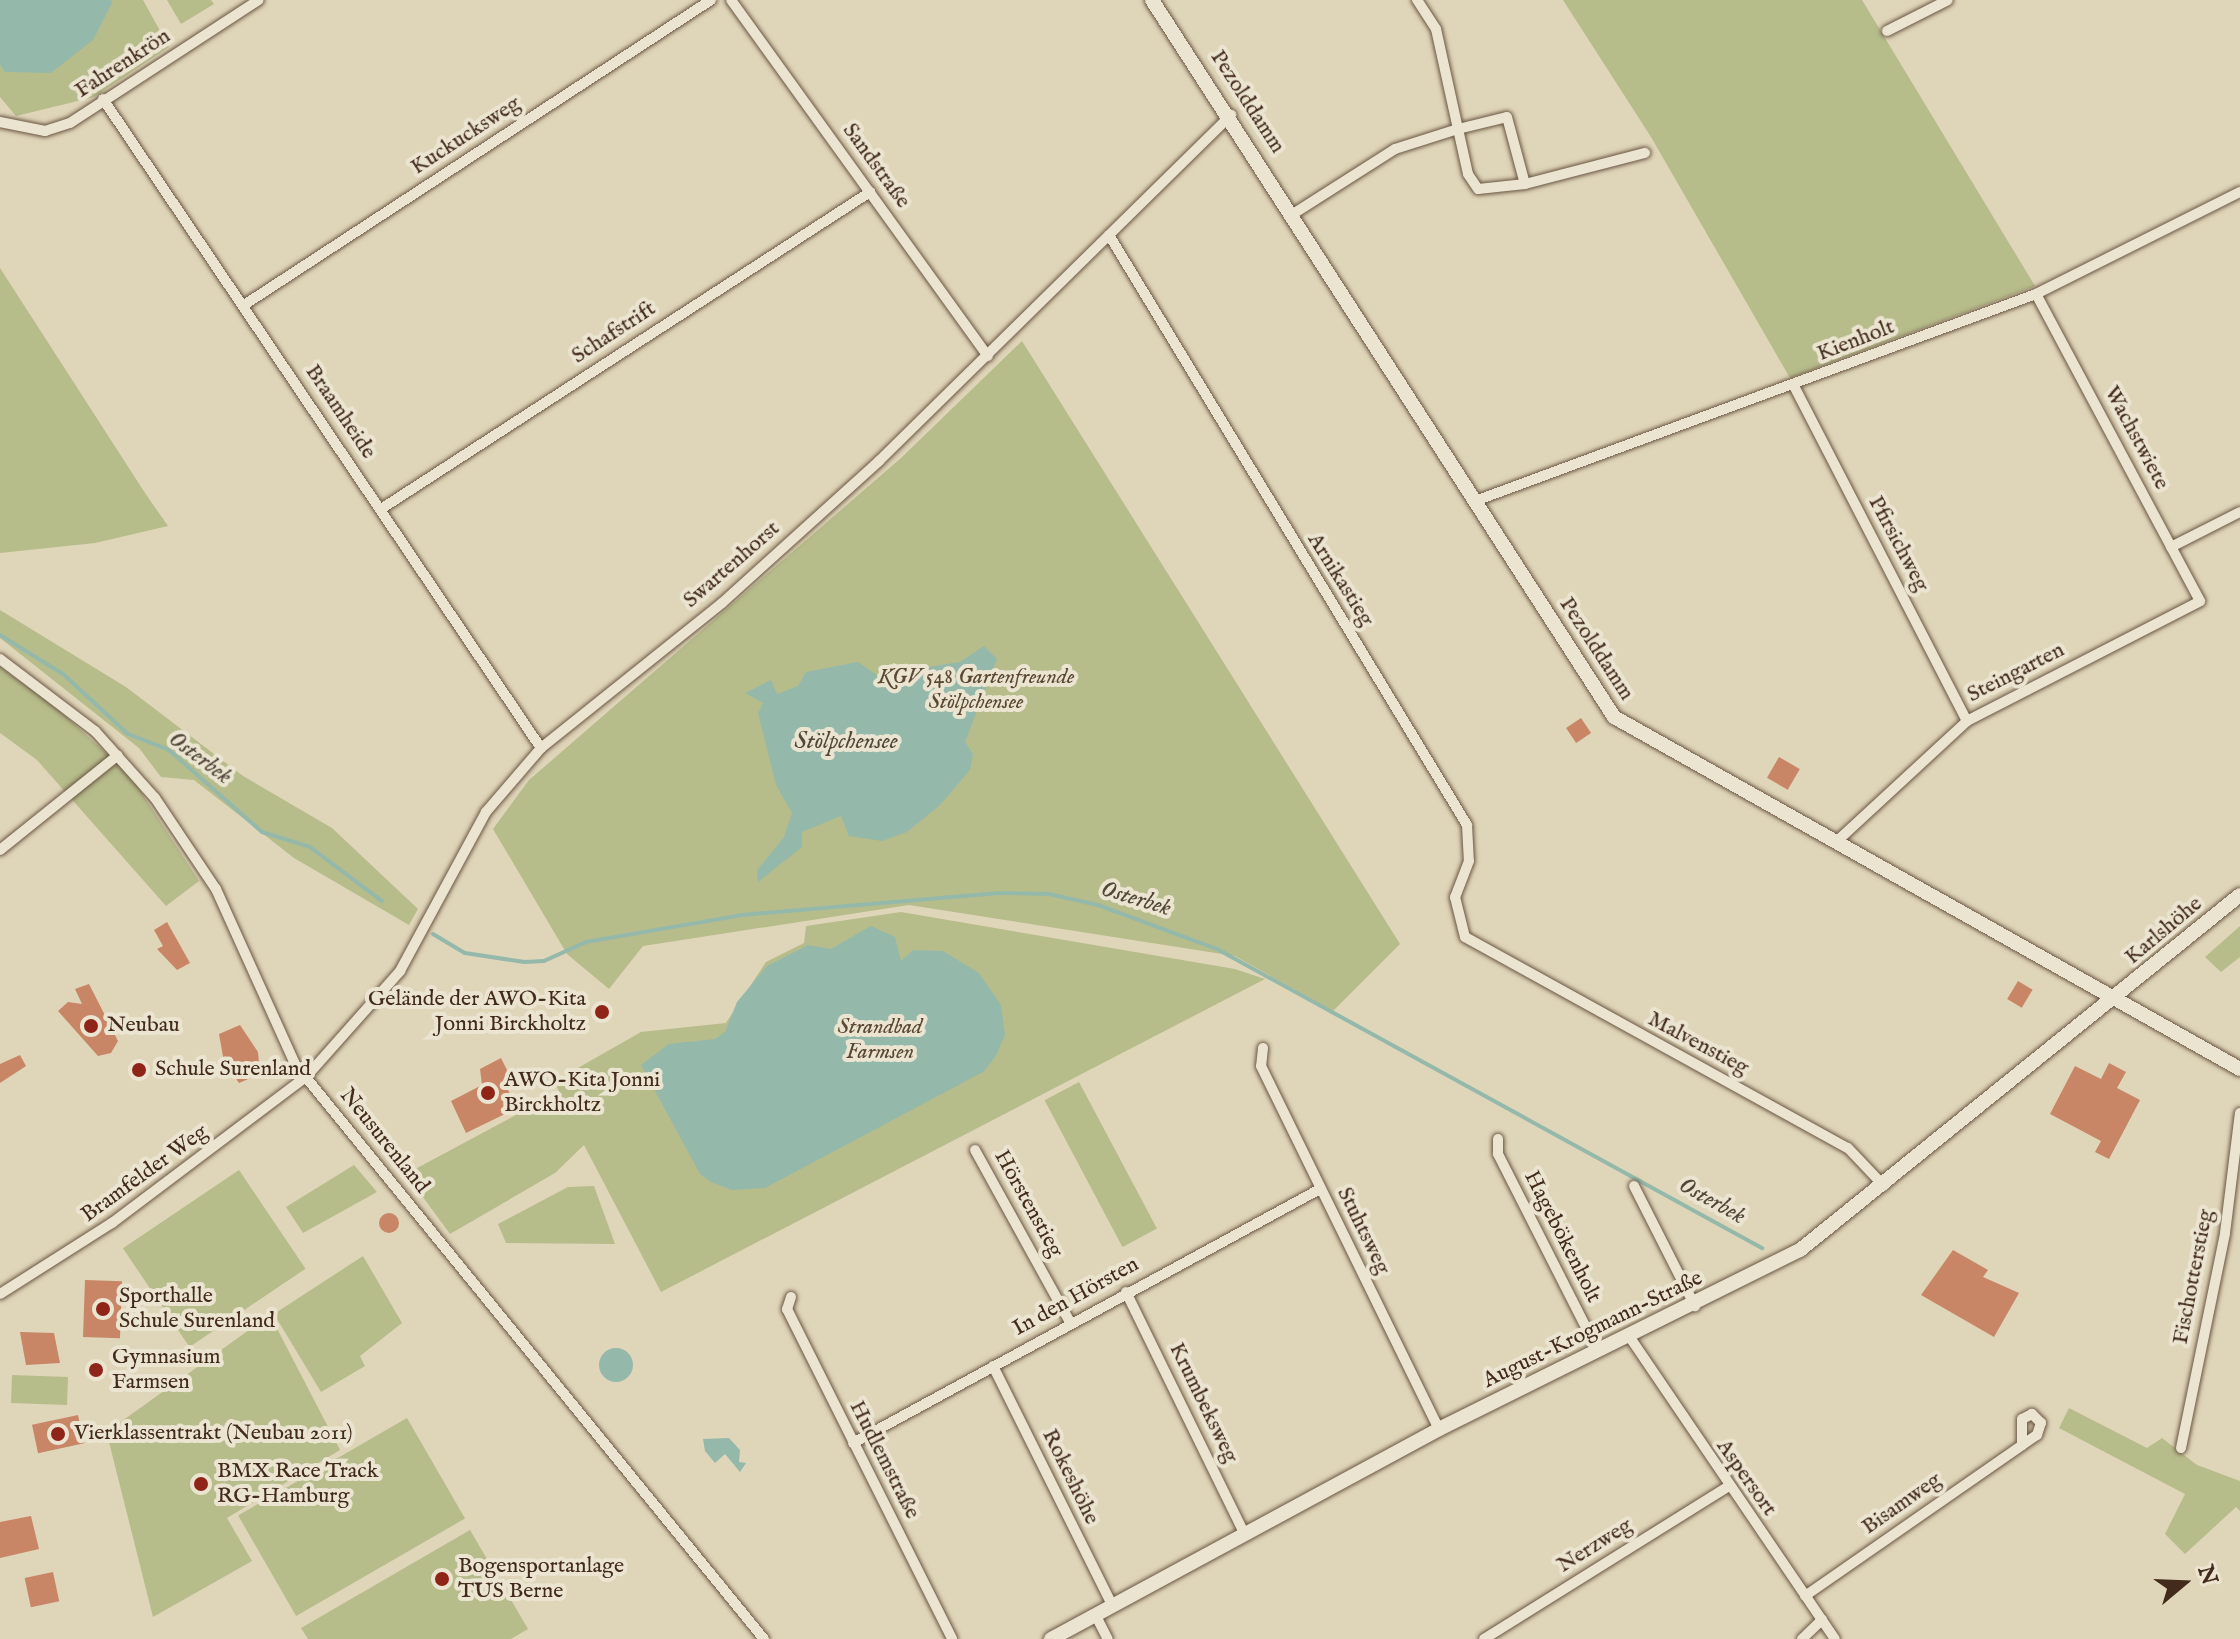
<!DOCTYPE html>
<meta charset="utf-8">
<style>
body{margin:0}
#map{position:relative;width:2240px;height:1639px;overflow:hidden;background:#dfd5b8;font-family:"IM FELL English",serif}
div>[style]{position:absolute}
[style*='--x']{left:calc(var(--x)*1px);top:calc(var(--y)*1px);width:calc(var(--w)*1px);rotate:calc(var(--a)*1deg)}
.green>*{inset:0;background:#b7bc8b;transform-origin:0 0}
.water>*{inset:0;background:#94b9ab}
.round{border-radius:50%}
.stream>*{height:4px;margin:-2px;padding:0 2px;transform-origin:2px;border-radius:2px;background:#94b9ab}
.building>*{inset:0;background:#c88666;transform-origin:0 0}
.roads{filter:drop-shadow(0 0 2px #6a5643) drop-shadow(0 0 2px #6a5643)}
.street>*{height:10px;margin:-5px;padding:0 5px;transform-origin:5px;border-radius:5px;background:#eae4d1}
.secondary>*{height:14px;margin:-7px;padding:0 7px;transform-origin:7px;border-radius:7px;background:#eae4d1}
.dots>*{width:22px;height:22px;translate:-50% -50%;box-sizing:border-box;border:4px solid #eae4d1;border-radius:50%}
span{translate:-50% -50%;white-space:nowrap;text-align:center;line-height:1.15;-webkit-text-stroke:8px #eae4d1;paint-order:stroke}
.street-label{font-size:22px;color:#432b1c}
.park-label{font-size:22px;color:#5a4832;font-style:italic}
.poi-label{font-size:22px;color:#432b1c}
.right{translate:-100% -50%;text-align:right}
.left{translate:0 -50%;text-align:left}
.water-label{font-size:24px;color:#534739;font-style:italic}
.north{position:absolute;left:2144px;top:1543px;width:80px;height:80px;-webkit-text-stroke:6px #eae4d1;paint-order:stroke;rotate:71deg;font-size:22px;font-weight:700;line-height:32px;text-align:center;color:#432b1c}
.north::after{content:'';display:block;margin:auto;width:28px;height:36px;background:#432b1c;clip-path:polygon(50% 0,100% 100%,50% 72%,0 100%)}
</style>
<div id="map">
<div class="green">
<div style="clip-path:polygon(111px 0,143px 0,169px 47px,94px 97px,16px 116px,0 97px,0 65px,6px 72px)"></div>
<div style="clip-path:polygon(167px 0,211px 0,214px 4px,181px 24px)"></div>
<div style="clip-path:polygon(1563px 0,1862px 0,2035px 286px,1790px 378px,1651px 137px)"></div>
<div style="clip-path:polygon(0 268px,145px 493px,168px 526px,95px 543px,0 553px)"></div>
<div style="clip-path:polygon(1022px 341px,1400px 944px,1333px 1011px,1235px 956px,909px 905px,643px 946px,609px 989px,567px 954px,493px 829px,529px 780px,901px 458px)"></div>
<div style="clip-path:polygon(0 610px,126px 687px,243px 776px,332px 828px,418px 909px,409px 925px,294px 858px,194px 780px,161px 777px,139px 748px,0 638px)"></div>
<div style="clip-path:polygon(0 667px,52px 704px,130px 775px,199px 881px,166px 906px,37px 760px,0 733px)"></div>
<div style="clip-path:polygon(901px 912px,1235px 969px,1265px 979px,661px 1292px,584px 1145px,555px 1173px,450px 1234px,406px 1174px,559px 1092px,555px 1081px,641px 1032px,726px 1023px,766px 962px,804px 943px,806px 926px)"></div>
<div style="clip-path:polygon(2240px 926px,2240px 957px,2221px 972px,2205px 957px)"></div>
<div style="left:1079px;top:1082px;width:166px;height:39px;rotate:62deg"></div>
<div style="clip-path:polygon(354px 1165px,377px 1192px,303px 1233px,286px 1207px)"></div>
<div style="left:239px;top:1170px;width:119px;height:140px;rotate:56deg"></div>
<div style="clip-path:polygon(594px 1186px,615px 1244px,506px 1243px,498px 1224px,568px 1187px)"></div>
<div style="clip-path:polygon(363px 1256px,402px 1323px,360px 1356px,365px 1366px,321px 1392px,274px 1314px)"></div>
<div style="clip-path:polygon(270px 1315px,340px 1450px,227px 1518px,252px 1561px,153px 1617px,109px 1442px,115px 1426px)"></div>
<div style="left:12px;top:1375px;width:56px;height:28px;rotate:2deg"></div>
<div style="clip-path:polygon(2069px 1408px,2147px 1448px,2162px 1438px,2197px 1465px,2240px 1481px,2240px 1511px,2236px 1507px,2185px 1554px,2165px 1534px,2185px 1494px,2059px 1428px)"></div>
<div style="left:407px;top:1418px;width:116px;height:195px;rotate:60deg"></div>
<div style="clip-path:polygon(470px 1530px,528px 1629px,511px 1639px,308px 1639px,301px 1628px)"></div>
</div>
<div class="water">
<div style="clip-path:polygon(0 0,111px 0,112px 3px,93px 40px,51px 73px,5px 72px,0 65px)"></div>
<div style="clip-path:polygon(984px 646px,997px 659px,965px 742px,973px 754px,970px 770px,940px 805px,907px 832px,882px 841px,849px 836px,841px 816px,802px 832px,802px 847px,758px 882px,757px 870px,784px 837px,792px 813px,776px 785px,758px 713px,763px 703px,745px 693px,771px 680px,777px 694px,798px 686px,806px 672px,858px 662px,890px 684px,897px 672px,960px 662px)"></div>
<div style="clip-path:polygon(871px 926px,895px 937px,901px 961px,913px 950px,943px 951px,979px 973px,1001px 1005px,1005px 1035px,996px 1056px,983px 1072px,765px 1188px,732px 1190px,711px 1182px,700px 1174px,641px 1065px,669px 1044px,715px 1039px,725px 1032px,737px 1002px,767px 966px,808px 945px,831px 949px)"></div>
<div class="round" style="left:599px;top:1348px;width:34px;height:34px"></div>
<div style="clip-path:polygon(729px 1438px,740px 1450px,739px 1462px,746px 1463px,740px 1472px,725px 1454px,715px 1463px,705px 1451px,703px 1439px)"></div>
</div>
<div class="stream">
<div style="--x:0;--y:635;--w:74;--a:31.8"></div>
<div style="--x:63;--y:674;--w:88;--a:42.7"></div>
<div style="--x:128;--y:734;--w:44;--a:21.3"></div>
<div style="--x:169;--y:750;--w:124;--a:41.4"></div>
<div style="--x:262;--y:832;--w:50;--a:17.4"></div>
<div style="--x:310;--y:847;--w:90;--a:36.9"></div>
<div style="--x:433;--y:934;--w:37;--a:31"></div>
<div style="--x:465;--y:953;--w:60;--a:8.7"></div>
<div style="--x:524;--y:962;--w:20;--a:-3"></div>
<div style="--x:544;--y:961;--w:46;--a:-24.3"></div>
<div style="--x:586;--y:942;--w:158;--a:-9.8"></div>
<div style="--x:742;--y:915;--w:258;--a:-4.9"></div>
<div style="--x:999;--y:893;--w:50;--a:1.1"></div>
<div style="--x:1049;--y:894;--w:50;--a:12.7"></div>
<div style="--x:1098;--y:905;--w:127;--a:20.3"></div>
<div style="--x:1217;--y:949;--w:622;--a:28.75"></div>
</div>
<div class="building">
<div style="left:1581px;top:718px;width:18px;height:18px;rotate:56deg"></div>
<div style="left:1779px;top:757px;width:24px;height:24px;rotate:30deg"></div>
<div style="clip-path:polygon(167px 922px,190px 963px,177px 970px,157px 949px,163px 946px,154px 930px)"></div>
<div style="left:2018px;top:981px;width:17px;height:21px;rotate:31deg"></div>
<div style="clip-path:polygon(89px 984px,118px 1041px,111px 1053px,98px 1056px,58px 1011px,68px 1002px,82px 1004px,75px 989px)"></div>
<div style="clip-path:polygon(240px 1025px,258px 1052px,260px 1074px,239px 1083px,224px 1062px,219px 1034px)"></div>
<div style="clip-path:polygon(20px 1055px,26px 1066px,0 1083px,0 1064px)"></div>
<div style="clip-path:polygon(501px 1058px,510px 1076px,503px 1080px,517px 1108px,466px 1133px,451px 1101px,482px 1085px,480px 1069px)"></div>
<div style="clip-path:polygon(2109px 1063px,2126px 1072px,2117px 1088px,2140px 1100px,2109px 1159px,2095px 1152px,2101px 1141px,2050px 1114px,2075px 1066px,2101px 1079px)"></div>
<div class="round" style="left:379px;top:1213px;width:20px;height:20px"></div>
<div style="clip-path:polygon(1953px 1250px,1988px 1270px,1983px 1277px,2019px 1293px,1994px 1337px,1921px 1295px)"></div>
<div style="left:85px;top:1280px;width:37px;height:57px;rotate:2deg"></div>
<div style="clip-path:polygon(20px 1332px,54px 1333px,60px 1363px,26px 1365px)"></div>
<div style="left:78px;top:1415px;width:29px;height:47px;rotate:78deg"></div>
<div style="clip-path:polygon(31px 1516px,39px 1549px,0 1558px,0 1522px)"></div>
<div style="left:53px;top:1572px;width:30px;height:29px;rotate:78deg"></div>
</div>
<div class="roads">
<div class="street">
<div style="--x:731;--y:0;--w:439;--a:54.2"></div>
<div style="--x:1887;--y:31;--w:68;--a:-26.9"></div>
<div style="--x:103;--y:99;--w:783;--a:55.99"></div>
<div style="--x:0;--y:122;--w:46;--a:11.3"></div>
<div style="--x:45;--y:131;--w:26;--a:-18"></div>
<div style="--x:70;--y:123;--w:225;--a:-33.1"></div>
<div style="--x:1525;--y:184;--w:124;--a:-14.5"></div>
<div style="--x:1293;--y:214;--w:121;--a:-32.5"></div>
<div style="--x:1395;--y:149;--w:66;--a:-17.6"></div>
<div style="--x:1458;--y:129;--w:50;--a:-13.8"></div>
<div style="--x:1507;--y:117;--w:69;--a:75"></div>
<div style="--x:1525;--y:184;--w:47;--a:173.9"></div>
<div style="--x:1478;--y:189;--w:18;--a:-124"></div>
<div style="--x:1468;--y:174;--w:46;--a:-102.5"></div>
<div style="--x:1458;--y:129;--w:102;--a:-102.4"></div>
<div style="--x:1436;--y:29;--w:35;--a:-123"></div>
<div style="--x:1109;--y:235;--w:690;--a:58.75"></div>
<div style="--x:1467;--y:825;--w:36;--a:87"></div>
<div style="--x:1469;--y:861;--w:39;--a:111"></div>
<div style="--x:1455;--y:897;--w:41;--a:76"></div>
<div style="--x:1465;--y:937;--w:437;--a:28.9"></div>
<div style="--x:1848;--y:1148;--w:52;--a:46.5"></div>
<div style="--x:244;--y:305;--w:558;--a:-33.15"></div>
<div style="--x:1794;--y:386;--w:377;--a:62.7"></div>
<div style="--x:1475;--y:501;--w:598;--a:-20.25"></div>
<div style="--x:2036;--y:294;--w:228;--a:-26.6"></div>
<div style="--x:381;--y:509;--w:583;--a:-32.95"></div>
<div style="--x:2171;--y:547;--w:77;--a:-26.9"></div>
<div style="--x:0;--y:659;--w:119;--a:37.2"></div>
<div style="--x:95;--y:731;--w:90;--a:48.2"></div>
<div style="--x:155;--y:798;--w:110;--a:56.2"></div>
<div style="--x:216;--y:889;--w:192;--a:65.7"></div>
<div style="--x:295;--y:1064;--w:742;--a:50.8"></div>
<div style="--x:1835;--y:843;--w:180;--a:-42.7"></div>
<div style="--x:1967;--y:721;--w:262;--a:-27.2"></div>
<div style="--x:2200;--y:601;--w:348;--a:-118.1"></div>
<div style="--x:0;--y:850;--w:151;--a:-38.8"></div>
<div style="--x:1263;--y:1048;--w:18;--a:96"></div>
<div style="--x:1261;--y:1066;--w:404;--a:63.9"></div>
<div style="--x:1498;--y:1139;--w:15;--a:90"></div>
<div style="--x:1498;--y:1154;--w:221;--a:63.1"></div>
<div style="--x:975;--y:1150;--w:194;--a:61.1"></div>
<div style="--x:1634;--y:1186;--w:135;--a:63.1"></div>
<div style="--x:1126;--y:1292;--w:268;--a:63.9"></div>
<div style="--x:0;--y:1294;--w:133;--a:-32.4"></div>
<div style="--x:112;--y:1223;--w:243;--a:-37"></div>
<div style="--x:306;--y:1077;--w:142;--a:-48.4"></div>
<div style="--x:400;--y:971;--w:181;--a:-61.6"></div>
<div style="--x:486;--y:812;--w:84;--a:-49.3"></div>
<div style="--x:541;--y:748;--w:232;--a:-38.7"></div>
<div style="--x:722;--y:603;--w:212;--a:-42.1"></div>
<div style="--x:879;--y:461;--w:494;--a:-44.5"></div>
<div style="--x:791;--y:1297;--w:13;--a:108"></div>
<div style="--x:787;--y:1309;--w:369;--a:63.4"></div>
<div style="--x:1629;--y:1336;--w:366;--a:55.8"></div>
<div style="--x:993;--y:1366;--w:267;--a:63.5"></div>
<div style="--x:853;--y:1443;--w:532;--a:-28.54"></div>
<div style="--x:2181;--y:1448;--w:219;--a:-78.4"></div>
<div style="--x:2225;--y:1233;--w:121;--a:-82.9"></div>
<div style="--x:1805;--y:1596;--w:264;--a:-34.8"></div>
<div style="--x:2022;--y:1445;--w:18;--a:-34"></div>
<div style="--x:2037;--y:1435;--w:13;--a:-72"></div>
<div style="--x:2041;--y:1423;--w:13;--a:-135"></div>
<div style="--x:2032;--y:1414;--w:11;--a:153"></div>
<div style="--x:2022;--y:1419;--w:26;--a:90"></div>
<div style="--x:1095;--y:1614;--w:28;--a:63"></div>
<div style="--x:1484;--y:1639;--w:287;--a:-32"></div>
<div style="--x:1802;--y:1639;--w:28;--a:-44"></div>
</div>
<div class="secondary">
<div style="--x:1152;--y:0;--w:853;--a:57.2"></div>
<div style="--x:1614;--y:717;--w:718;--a:29.35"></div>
<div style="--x:1051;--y:1639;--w:441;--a:-28.4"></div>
<div style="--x:1439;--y:1429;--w:403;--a:-26.4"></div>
<div style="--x:1800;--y:1250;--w:565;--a:-38.9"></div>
</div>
</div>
<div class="dots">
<div style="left:602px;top:1012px;background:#8f2418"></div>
<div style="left:91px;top:1026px;background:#8f2418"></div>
<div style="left:139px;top:1070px;background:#8f2418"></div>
<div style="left:488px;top:1093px;background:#8f2418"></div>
<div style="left:103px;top:1309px;background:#8f2418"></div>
<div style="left:96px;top:1370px;background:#8f2418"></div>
<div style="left:58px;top:1434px;background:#8f2418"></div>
<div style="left:201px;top:1484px;background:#8f2418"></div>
<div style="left:442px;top:1579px;background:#8f2418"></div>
</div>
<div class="street-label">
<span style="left:123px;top:64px;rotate:-33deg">Fahrenkrön</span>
<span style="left:1247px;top:102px;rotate:57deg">Pezolddamm</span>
<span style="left:466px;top:136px;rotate:-33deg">Kuckucksweg</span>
<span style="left:876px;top:166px;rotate:54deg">Sandstraße</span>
<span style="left:614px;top:333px;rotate:-33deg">Schafstrift</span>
<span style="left:1856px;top:341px;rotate:-21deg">Kienholt</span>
<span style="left:340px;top:412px;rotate:56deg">Braamheide</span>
<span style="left:2136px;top:438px;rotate:62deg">Wachstwiete</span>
<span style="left:1898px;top:544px;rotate:62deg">Pfirsichweg</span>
<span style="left:732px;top:565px;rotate:-41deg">Swartenhorst</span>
<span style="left:1340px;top:580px;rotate:58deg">Arnikastieg</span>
<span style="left:1596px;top:649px;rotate:57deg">Pezolddamm</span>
<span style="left:2016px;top:673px;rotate:-27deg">Steingarten</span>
<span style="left:2164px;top:931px;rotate:-40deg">Karlshöhe</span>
<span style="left:1698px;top:1044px;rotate:28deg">Malvenstieg</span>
<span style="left:384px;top:1141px;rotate:51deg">Neusurenland</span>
<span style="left:145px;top:1174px;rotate:-36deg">Bramfelder Weg</span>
<span style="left:1028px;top:1204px;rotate:61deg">Hörstenstieg</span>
<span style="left:1363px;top:1231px;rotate:64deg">Stuhtsweg</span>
<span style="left:1562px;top:1237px;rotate:63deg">Hagebökenholt</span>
<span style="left:2194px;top:1277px;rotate:-79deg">Fischotterstieg</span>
<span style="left:1076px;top:1297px;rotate:-29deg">In den Hörsten</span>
<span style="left:1593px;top:1330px;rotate:-26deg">August-Krogmann-Straße</span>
<span style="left:1203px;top:1403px;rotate:64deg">Krumbeksweg</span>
<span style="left:884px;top:1460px;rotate:63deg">Hudlemstraße</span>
<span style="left:1070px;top:1477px;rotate:64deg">Rokeshöhe</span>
<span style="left:1746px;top:1478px;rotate:55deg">Aspersort</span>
<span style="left:1902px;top:1504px;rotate:-35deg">Bisamweg</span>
<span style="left:1595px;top:1546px;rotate:-32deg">Nerzweg</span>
</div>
<div class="park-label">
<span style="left:976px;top:690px">KGV 548 Gartenfreunde<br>Stölpchensee</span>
<span style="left:880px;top:1040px">Strandbad<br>Farmsen</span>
</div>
<div class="poi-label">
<span class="right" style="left:586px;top:1012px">Gelände der AWO-Kita<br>Jonni Birckholtz</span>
<span class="left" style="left:107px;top:1026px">Neubau</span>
<span class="left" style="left:155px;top:1070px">Schule Surenland</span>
<span class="left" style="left:504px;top:1093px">AWO-Kita Jonni<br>Birckholtz</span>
<span class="left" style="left:119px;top:1309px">Sporthalle<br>Schule Surenland</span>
<span class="left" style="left:112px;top:1370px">Gymnasium<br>Farmsen</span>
<span class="left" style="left:74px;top:1434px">Vierklassentrakt (Neubau 2011)</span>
<span class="left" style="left:217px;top:1484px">BMX Race Track<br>RG-Hamburg</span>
<span class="left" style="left:458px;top:1579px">Bogensportanlage<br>TUS Berne</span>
</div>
<div class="water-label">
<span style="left:846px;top:742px">Stölpchensee</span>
<span style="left:200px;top:758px;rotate:37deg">Osterbek</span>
<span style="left:1136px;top:899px;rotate:17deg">Osterbek</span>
<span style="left:1712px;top:1201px;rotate:29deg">Osterbek</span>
</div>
<div class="north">N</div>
</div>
